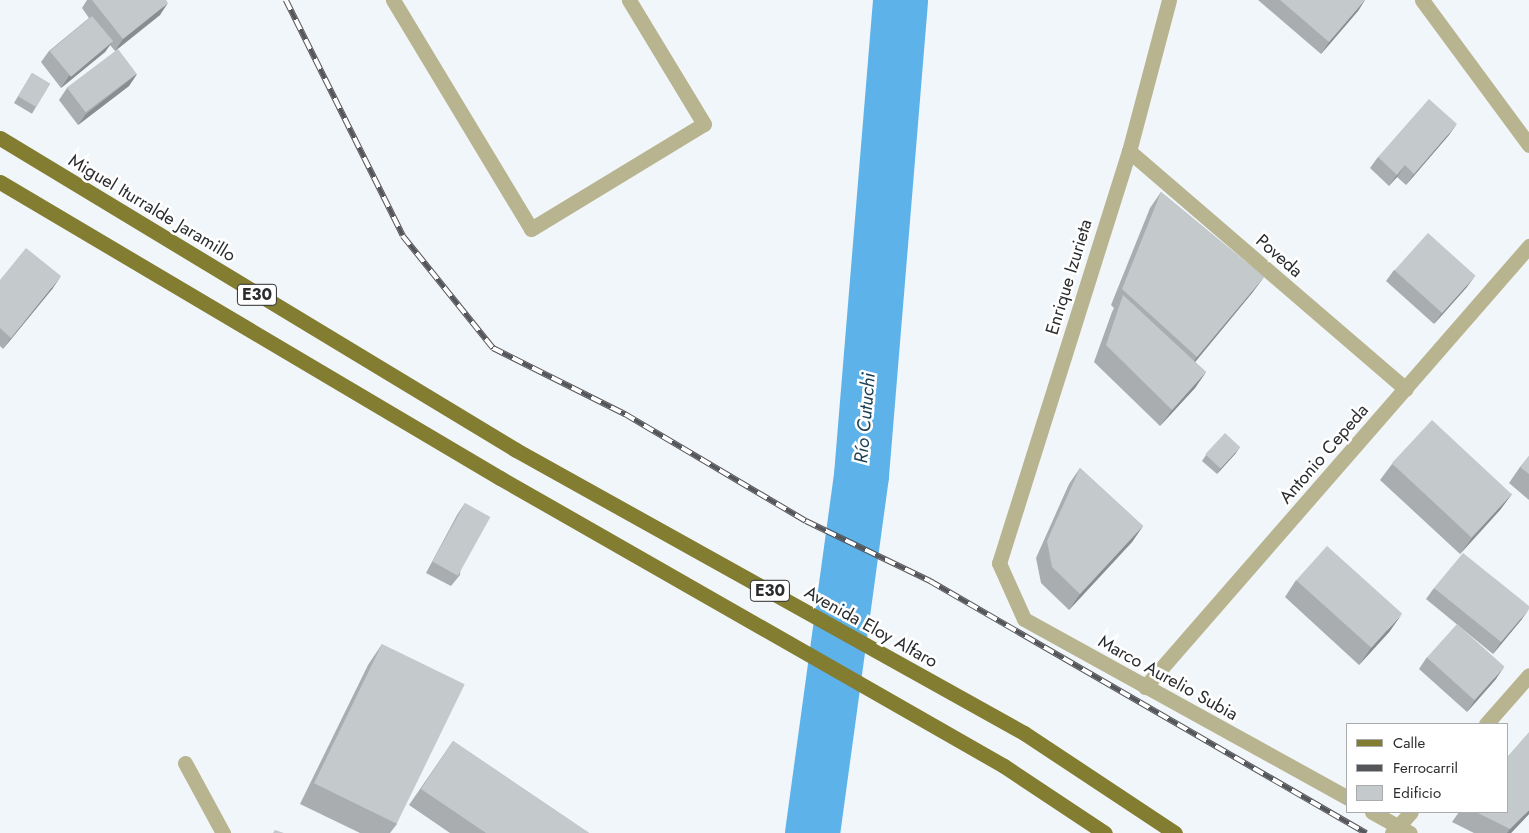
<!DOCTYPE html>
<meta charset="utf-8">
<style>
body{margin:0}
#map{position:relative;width:1529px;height:833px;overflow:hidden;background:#f1f6fa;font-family:Jost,sans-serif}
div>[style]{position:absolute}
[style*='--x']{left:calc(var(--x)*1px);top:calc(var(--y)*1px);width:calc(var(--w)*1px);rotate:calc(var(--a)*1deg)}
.river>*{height:55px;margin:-27.5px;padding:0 27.5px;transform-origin:27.5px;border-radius:27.5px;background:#5db2e9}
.street>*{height:15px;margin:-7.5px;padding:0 7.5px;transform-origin:7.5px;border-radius:7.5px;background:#b7b48f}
.primary>*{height:15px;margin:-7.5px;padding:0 7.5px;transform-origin:7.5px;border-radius:7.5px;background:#837d31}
.rail>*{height:5.5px;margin-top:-2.75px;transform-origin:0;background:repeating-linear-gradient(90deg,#fff 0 11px,#555659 0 22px);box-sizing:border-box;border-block:1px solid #555659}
.wall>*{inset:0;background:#a9adaf;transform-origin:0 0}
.shaded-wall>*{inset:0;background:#898d8f}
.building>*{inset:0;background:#c4c9cc;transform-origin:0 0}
span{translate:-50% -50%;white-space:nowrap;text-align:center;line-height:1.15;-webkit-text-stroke:5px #fff;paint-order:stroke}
.shield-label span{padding:1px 4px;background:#fff;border:1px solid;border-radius:4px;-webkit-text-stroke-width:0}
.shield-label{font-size:16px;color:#2b2c2e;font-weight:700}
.street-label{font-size:18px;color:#2b2c2e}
.water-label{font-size:19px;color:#193e55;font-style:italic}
.legend{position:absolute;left:1346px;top:723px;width:162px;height:90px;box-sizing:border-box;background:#fff;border:1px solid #aaabab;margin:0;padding:6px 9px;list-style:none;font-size:15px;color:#2b2c2e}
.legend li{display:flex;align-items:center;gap:10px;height:25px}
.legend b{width:25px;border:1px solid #aaabab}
</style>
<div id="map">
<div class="river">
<div style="--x:812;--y:833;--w:361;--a:-82.2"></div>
<div style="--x:861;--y:475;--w:477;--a:-85.3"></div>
</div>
<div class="street">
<div style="--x:393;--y:0;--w:267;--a:58.9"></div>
<div style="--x:531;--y:229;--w:202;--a:-31.3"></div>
<div style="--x:704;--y:124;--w:145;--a:-121.2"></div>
<div style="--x:1169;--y:0;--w:156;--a:104.8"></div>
<div style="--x:1129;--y:151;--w:432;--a:107.5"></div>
<div style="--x:999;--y:563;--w:61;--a:65.9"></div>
<div style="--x:1024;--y:619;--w:370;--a:28.9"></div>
<div style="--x:1422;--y:0;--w:180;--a:53.6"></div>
<div style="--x:1129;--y:151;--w:365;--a:40.7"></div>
<div style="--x:1145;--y:687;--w:585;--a:-48.95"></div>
<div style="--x:1486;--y:724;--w:65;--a:-48.7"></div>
<div style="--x:185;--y:763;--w:80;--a:61.5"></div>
<div style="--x:1372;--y:812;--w:43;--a:28.9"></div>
<div style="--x:1392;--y:833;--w:28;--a:-48"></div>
</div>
<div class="primary">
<div style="--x:0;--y:138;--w:603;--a:31.16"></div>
<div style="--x:516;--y:450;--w:582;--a:29.12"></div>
<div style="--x:1024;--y:733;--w:181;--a:33.5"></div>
<div style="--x:0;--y:182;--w:581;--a:30.63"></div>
<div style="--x:500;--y:478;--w:580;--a:29.74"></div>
<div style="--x:1004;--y:766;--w:121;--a:33.6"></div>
</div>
<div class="rail">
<div style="--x:286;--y:0;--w:263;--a:63.6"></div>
<div style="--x:403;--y:236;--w:144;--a:51.2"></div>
<div style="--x:493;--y:348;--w:148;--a:26.6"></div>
<div style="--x:625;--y:414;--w:210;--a:30.6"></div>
<div style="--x:806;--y:521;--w:138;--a:25.8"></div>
<div style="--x:930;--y:581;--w:504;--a:30.03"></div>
</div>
<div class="wall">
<div style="clip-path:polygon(87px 0,166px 0,160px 15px,115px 51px,110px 45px,105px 52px,61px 88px,41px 62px,49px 51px,89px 18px,82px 8px)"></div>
<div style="clip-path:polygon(1258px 0,1365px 0,1358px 11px,1321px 54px)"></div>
<div style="left:32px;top:73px;width:21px;height:35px;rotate:31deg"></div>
<div style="clip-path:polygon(137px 74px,129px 86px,78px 125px,59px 100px,67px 88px)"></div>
<div style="clip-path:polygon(1449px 135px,1406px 185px,1397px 177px,1389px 186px,1370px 168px,1378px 157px)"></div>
<div style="clip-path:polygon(1161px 192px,1264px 277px,1252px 293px,1195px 362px,1206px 372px,1195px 388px,1160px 426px,1094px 362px,1112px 312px,1114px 308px,1111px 305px,1150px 208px)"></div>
<div style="clip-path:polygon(1394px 270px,1467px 287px,1434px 324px,1386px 281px)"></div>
<div style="clip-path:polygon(0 280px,53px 288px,3px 349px,0 346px)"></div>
<div style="clip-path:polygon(1236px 453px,1217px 474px,1202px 461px,1206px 455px)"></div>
<div style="clip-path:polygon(1529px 456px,1529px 500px,1509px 483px,1520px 467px)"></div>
<div style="clip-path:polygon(1392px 464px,1512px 494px,1500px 510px,1460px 554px,1380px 480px)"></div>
<div style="clip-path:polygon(1080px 468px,1143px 526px,1132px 542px,1069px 610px,1041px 583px,1036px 558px,1069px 484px)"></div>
<div style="clip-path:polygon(465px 503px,460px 575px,451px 586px,426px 573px,457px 515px)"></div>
<div style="clip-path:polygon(1296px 580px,1390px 631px,1359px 665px,1285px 597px)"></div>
<div style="clip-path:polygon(1434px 588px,1522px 619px,1493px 654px,1426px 599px)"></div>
<div style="clip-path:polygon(382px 644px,397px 824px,390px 833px,360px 833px,300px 804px,368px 665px)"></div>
<div style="clip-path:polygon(1427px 657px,1496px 679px,1467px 712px,1419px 669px)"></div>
<div style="clip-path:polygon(453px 741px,589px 833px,450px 833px,409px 805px)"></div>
<div style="clip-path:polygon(1459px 812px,1508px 812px,1529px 814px,1511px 833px,1474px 833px,1452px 822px)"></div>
</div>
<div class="shaded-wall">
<div style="clip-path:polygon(1365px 0,1358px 11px,1321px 54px,1329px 42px)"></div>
<div style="clip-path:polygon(168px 3px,160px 15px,115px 51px,123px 39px)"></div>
<div style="clip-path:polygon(113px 41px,105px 52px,61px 88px,69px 76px)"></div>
<div style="clip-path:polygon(137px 74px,129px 86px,78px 125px,86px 114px)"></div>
<div style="clip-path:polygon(1457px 124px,1449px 135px,1406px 185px,1414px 174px)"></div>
<div style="clip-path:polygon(1405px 165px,1397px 177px,1389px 186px,1397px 175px)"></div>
<div style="clip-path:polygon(61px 276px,53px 288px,3px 349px,11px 338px)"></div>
<div style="clip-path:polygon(1475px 276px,1467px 287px,1434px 324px,1442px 313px)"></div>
<div style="clip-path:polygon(1264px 277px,1252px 293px,1186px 373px,1197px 357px)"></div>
<div style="clip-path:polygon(1206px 372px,1195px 388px,1160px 426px,1172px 410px)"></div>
<div style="clip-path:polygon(1240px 447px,1236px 453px,1217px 474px,1221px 468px)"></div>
<div style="clip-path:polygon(1512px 494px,1500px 510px,1460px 554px,1472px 538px)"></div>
<div style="clip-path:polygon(1143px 526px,1132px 542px,1069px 610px,1080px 594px)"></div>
<div style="clip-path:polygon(1529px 609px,1522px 619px,1493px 654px,1501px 642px)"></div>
<div style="clip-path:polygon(1402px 614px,1390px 631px,1359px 665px,1371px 648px)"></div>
<div style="clip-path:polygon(1504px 667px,1496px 679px,1467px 712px,1475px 700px)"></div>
<div style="clip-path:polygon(1529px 810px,1529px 814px,1511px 833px,1507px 833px,1510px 829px)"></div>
</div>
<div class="building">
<div style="clip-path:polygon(92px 0,166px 0,168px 3px,123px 39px)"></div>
<div style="clip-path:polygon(1280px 0,1365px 0,1329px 42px)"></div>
<div style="left:92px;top:16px;width:33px;height:55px;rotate:50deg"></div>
<div style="left:118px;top:49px;width:31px;height:64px;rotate:53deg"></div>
<div style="left:32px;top:73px;width:21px;height:27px;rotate:31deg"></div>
<div style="clip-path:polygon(1429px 99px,1457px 124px,1414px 174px,1405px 165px,1397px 175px,1378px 157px)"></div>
<div style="clip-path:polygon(1161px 192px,1264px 277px,1197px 357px,1122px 289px)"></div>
<div style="left:1428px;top:233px;width:64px;height:50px;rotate:42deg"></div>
<div style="clip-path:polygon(26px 248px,61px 276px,11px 338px,0 328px,0 280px)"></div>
<div style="clip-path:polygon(1123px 295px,1206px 372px,1172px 410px,1106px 345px)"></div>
<div style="left:1432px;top:420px;width:109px;height:59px;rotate:43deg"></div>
<div style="left:1225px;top:433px;width:21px;height:29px;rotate:43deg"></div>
<div style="clip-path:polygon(1529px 456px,1529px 474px,1520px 467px)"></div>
<div style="clip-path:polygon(1080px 468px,1143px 526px,1080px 594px,1052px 567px,1047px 541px)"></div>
<div style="left:465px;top:503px;width:29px;height:67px;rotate:29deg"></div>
<div style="left:1327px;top:546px;width:101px;height:46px;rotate:42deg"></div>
<div style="clip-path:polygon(1463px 553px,1529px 606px,1529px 609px,1501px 642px,1434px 588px)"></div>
<div style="left:1457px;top:624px;width:64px;height:45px;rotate:42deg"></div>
<div style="left:382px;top:644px;width:92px;height:155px;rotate:26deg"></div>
<div style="clip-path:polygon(1529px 732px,1529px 810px,1510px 829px,1476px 812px,1508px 812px,1508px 756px)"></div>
<div style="clip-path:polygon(453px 741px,589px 833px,486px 833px,421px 789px)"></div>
<div style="clip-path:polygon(275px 830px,284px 833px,273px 833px)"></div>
</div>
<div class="shield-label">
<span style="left:257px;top:295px">E30</span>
<span style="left:770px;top:591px">E30</span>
</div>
<div class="street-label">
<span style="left:152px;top:208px;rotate:31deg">Miguel Iturralde Jaramillo</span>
<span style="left:1279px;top:256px;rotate:41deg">Poveda</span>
<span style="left:1069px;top:277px;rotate:-73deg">Enrique Izurieta</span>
<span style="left:1324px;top:454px;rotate:-49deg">Antonio Cepeda</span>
<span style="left:871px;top:627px;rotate:29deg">Avenida Eloy Alfaro</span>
<span style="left:1168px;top:678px;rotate:29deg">Marco Aurelio Subia</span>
</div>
<div class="water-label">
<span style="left:865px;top:418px;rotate:-85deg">Río Cutuchi</span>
</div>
<ul class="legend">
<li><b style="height:6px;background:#837d31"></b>Calle</li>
<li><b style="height:6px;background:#555659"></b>Ferrocarril</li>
<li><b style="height:14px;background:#c4c9cc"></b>Edificio</li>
</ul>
</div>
